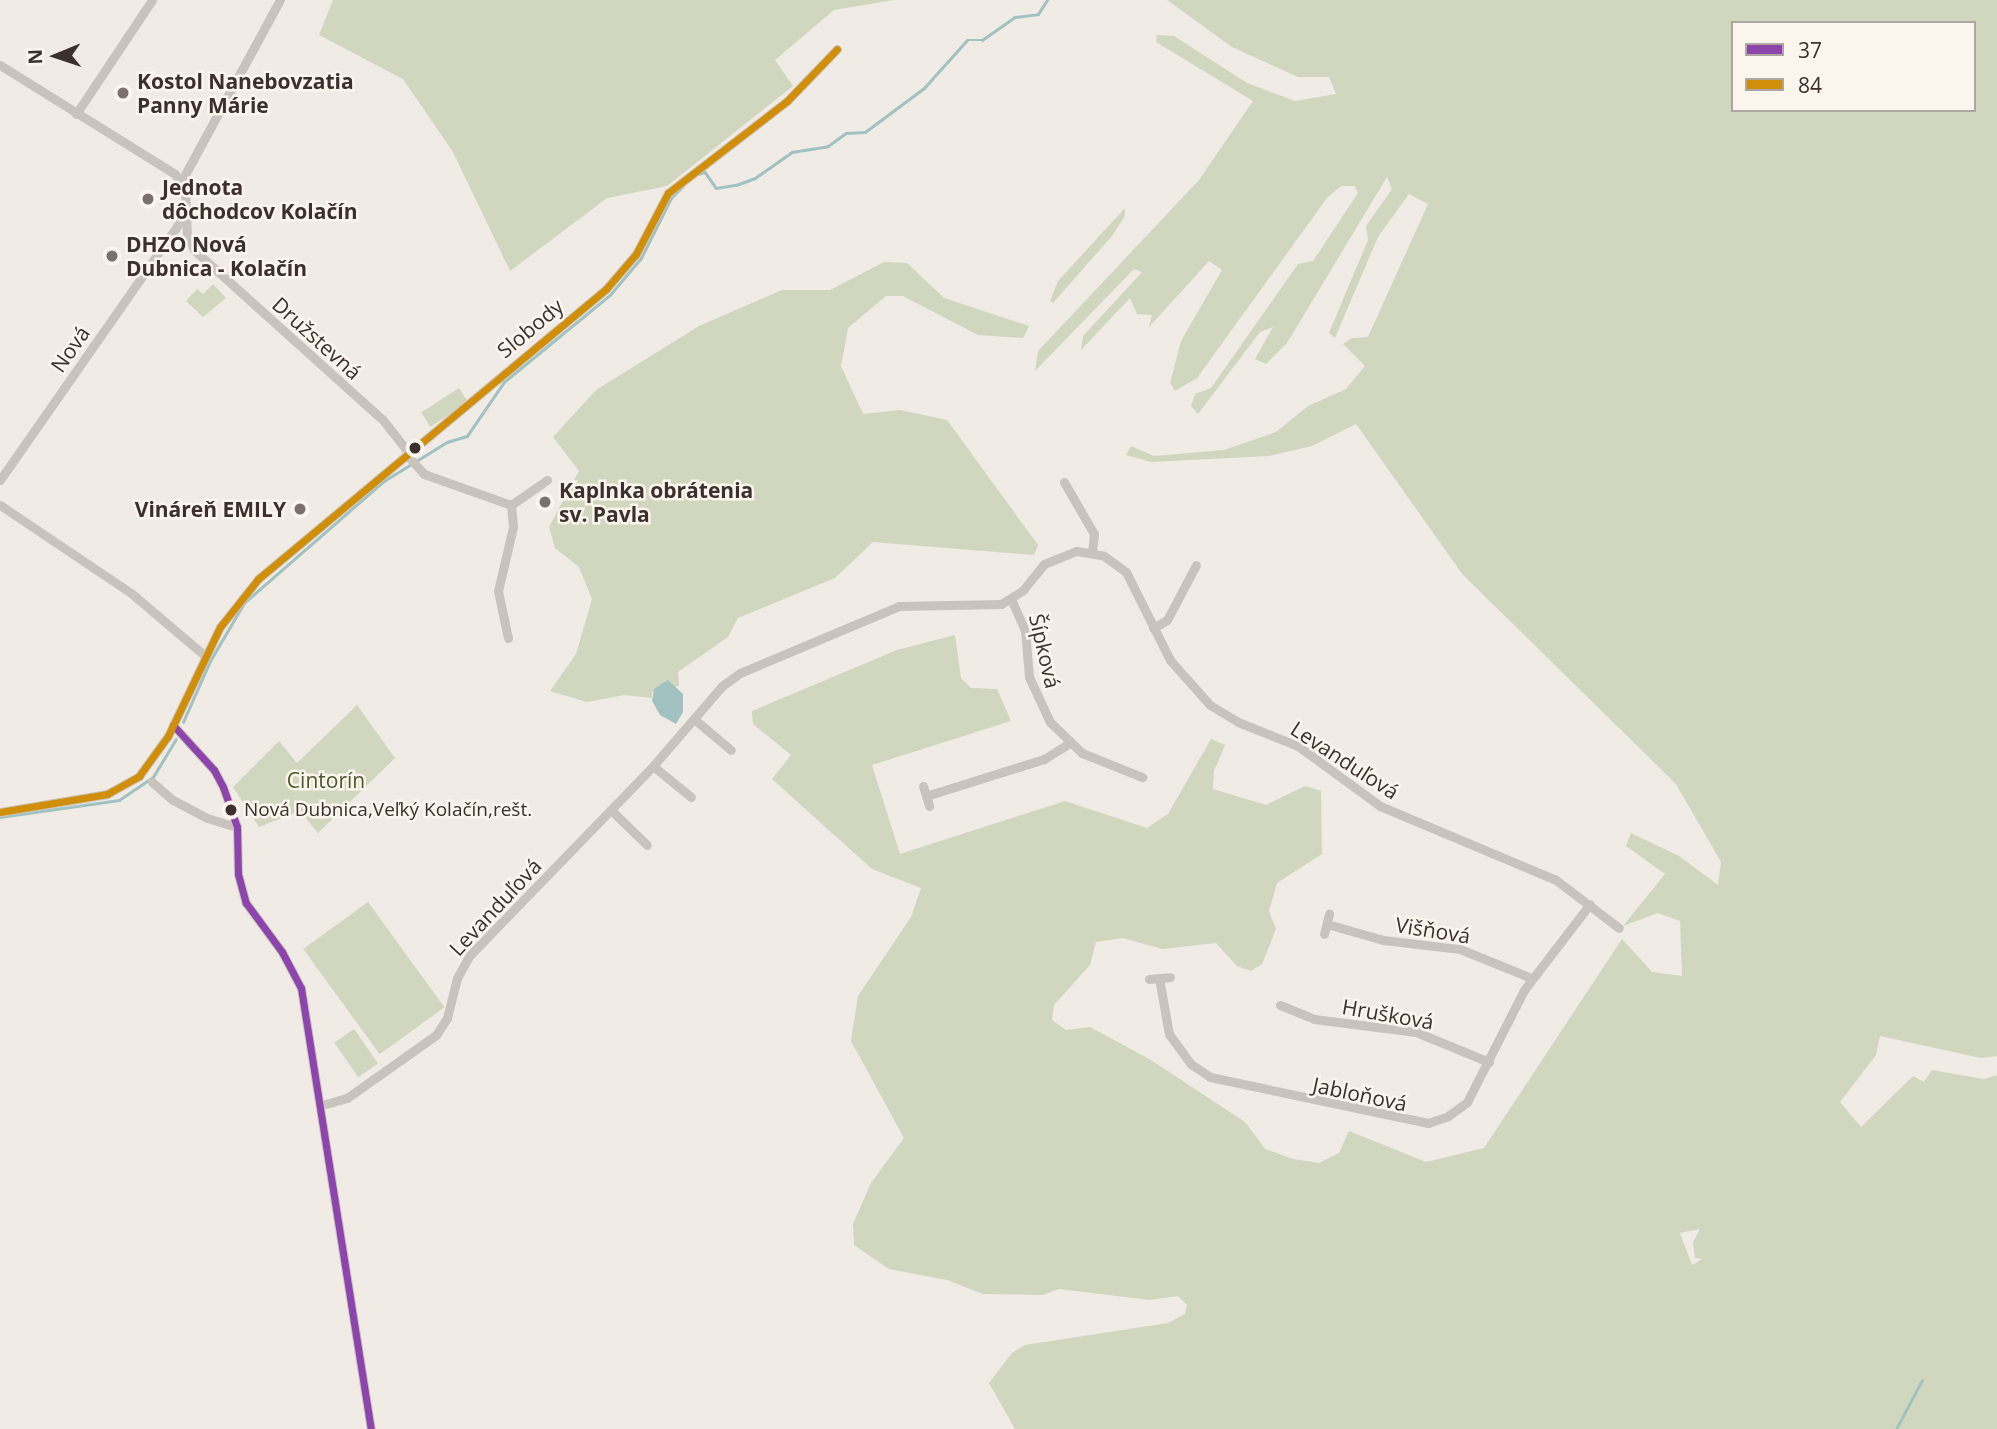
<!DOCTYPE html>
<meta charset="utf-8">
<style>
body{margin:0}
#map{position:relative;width:1997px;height:1429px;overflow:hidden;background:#f0ebe5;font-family:"Open Sans",sans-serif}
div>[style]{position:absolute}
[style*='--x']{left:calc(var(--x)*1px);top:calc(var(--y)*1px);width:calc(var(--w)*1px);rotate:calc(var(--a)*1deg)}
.green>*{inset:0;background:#d1d6bf;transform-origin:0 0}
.water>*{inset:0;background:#a1c2c1}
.stream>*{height:2.5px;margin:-1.25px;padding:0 1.25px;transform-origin:1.25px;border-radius:1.25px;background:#a1c2c1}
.minor>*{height:9px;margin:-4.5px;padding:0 4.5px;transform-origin:4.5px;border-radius:4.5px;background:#c9c3be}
.bus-1>*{height:7px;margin:-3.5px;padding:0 3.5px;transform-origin:3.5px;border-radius:3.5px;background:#8e44ad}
.bus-2>*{height:7px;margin:-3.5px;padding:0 3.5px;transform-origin:3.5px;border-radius:3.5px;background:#d18e09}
.dots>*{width:19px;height:19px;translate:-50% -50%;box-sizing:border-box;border:4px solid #fbf5ee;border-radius:50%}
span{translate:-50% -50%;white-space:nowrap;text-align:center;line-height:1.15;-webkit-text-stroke:5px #fbf5ee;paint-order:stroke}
.bus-label{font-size:19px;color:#3b302b}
.left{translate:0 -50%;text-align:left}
.poi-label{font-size:21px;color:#3b302b;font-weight:700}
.right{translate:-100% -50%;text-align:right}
.street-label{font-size:21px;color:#3b302b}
.park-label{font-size:21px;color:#4a5a2e}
.legend{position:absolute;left:1731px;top:21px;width:245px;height:91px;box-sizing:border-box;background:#fbf5ee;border:2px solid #aea6a0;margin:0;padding:9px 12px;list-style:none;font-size:21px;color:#3b302b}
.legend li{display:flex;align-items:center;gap:14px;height:35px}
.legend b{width:35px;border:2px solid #aea6a0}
.north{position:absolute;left:21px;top:21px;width:70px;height:70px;-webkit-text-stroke:5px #fbf5ee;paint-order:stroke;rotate:268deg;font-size:19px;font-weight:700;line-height:28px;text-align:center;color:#3b302b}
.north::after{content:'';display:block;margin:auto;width:24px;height:32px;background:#3b302b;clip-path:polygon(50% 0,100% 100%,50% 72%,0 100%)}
</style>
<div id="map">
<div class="green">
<div style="clip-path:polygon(333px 0,894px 0,834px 10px,775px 60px,793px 86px,667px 186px,607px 198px,510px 271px,453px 152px,403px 79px,319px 35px)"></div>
<div style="clip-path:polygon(evenodd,1167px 0,1997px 0,1997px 1056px,1981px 1058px,1880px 1036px,1876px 1055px,1840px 1102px,1861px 1127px,1913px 1076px,1924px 1082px,1932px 1070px,1984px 1079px,1997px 1075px,1997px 1429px,1015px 1429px,989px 1383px,1012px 1353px,1025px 1345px,1168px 1323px,1185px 1314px,1187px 1305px,1178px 1296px,1150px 1300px,1059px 1289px,1043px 1295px,983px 1294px,947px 1280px,889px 1269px,854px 1245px,853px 1224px,871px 1183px,904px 1138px,851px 1041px,858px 996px,911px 917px,921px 888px,872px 869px,772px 779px,791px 755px,753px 724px,752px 711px,897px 650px,955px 635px,961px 678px,971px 688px,997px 689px,1011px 721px,872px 765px,900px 854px,1065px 801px,1147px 828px,1168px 814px,1211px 739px,1225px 745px,1214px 771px,1213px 789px,1266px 805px,1305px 786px,1321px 791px,1322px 854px,1277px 883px,1269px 911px,1276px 929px,1262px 964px,1251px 971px,1237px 966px,1216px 943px,1162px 949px,1123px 938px,1096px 942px,1090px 965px,1054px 1005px,1052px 1020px,1066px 1030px,1090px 1027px,1151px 1060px,1245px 1122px,1265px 1149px,1293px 1159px,1319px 1163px,1339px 1153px,1349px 1131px,1426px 1162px,1484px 1148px,1622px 939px,1652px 972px,1682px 976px,1680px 921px,1658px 913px,1623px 926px,1665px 874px,1626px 846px,1631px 833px,1679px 856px,1718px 885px,1721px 862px,1676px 784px,1463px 575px,1356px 424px,1312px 446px,1269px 456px,1151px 462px,1126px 455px,1131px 446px,1154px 456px,1224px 450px,1276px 432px,1308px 406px,1346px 389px,1365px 366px,1343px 344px,1352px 338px,1368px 337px,1428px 204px,1409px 194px,1378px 237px,1335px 338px,1329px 333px,1368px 240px,1366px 226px,1392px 189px,1387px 177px,1287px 343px,1266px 364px,1255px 359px,1273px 327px,1260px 332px,1198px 414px,1191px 406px,1195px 394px,1211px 388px,1298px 264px,1313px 261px,1358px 193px,1355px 186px,1341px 186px,1327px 198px,1197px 378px,1175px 391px,1170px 383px,1181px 341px,1222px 270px,1209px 261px,1149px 327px,1152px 315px,1137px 314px,1130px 298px,1081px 350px,1083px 336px,1142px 272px,1134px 269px,1035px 371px,1038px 351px,1199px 180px,1253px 101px,1156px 42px,1157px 35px,1174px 36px,1247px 83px,1295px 101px,1336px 94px,1329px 77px,1298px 77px,1232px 47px,1167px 0,1733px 23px,1974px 23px,1974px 110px,1733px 110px,1733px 23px,1167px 0,1700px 1229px,1693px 1242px,1695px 1258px,1702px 1259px,1692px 1265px,1680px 1233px,1700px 1229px)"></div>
<div style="clip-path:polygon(1125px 208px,1125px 216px,1112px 236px,1053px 303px,1050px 301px,1058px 281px)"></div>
<div style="clip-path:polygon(884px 262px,907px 263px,944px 298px,1029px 326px,1023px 338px,978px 335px,903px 296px,886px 296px,848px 328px,841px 366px,863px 414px,900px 410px,947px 420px,1038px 545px,1034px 555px,873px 542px,835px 578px,738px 618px,728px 637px,678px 672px,679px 686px,652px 692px,652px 698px,624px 695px,587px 702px,550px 691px,576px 654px,592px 599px,579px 567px,555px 548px,549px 527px,579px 471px,553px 437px,596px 390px,699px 326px,782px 290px,830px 290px)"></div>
<div style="clip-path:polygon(213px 284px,226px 298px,203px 317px,186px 301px,197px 289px,203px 294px)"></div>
<div style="left:459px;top:388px;width:17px;height:45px;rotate:57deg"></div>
<div style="clip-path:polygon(357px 705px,395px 758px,318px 833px,300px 811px,259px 827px,233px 787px,279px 741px,297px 763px)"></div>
<div style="left:368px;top:902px;width:130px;height:80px;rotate:54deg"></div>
<div style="left:354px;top:1029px;width:42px;height:24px;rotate:55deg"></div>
</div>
<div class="water">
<div style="clip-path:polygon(668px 680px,683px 694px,683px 712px,676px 724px,660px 715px,652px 701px,654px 689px)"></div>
</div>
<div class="stream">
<div style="--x:698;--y:174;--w:7;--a:-16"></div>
<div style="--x:705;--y:172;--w:19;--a:55"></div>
<div style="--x:716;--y:188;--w:20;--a:-9"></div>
<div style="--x:736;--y:185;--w:20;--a:-20"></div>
<div style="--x:755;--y:178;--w:45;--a:-35.1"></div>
<div style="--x:792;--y:152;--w:36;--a:-9"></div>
<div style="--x:828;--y:146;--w:22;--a:-36"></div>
<div style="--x:846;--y:133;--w:19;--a:-3"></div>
<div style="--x:865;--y:132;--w:74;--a:-36.7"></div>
<div style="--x:924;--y:88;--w:64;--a:-48.1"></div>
<div style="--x:967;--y:40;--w:15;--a:0"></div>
<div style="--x:982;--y:40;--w:40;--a:-34.9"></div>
<div style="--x:1015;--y:17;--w:23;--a:-7"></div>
<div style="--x:1038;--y:14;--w:17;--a:-57"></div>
<div style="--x:183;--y:722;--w:67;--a:-66.1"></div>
<div style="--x:210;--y:661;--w:67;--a:-59.6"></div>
<div style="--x:244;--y:603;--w:186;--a:-41.1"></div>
<div style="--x:384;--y:481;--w:74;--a:-31.8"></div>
<div style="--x:447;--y:442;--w:21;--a:-17"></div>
<div style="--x:467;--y:436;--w:65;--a:-55.6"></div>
<div style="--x:504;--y:382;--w:137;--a:-39.4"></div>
<div style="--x:610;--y:295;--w:48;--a:-50"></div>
<div style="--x:641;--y:258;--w:67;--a:-63.4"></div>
<div style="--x:671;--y:198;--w:16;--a:-45"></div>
<div style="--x:0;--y:817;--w:120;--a:-8.1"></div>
<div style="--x:119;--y:800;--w:41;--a:-34.1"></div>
<div style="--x:153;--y:777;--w:44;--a:-58.8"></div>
<div style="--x:1896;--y:1429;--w:55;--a:-62"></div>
</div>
<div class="minor">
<div style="--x:0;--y:65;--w:206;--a:31.9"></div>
<div style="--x:175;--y:174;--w:20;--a:60"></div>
<div style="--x:185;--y:191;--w:44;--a:87.4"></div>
<div style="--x:187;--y:235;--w:17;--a:65"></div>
<div style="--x:194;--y:250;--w:254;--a:42"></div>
<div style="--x:383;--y:420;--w:41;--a:52"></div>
<div style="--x:76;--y:114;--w:137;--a:-56.3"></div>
<div style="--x:181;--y:182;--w:207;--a:-61.5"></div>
<div style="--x:406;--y:454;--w:27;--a:48"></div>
<div style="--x:424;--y:474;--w:92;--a:19.6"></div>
<div style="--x:511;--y:505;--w:44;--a:-34.8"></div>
<div style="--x:0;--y:480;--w:323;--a:-55.1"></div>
<div style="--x:1064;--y:482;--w:60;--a:60"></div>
<div style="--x:1094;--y:534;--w:18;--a:96"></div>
<div style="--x:0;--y:505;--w:158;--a:33.9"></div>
<div style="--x:131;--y:593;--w:96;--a:40.3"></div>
<div style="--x:1011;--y:599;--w:34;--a:66"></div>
<div style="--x:1025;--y:630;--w:47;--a:85.1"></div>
<div style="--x:1029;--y:677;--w:50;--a:65"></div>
<div style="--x:1050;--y:722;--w:45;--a:44.1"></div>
<div style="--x:1082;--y:753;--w:65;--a:21.8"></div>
<div style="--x:1153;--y:628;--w:16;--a:-30"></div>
<div style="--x:1167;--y:620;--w:62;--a:-62.2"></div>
<div style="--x:508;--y:638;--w:48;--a:-102"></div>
<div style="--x:498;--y:591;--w:66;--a:-76.8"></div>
<div style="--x:513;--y:527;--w:22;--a:-95"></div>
<div style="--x:694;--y:719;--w:48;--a:40"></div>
<div style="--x:173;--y:725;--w:61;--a:47.7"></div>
<div style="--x:214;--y:770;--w:19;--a:62"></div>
<div style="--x:223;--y:787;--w:42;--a:70.7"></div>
<div style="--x:237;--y:827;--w:47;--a:88.8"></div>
<div style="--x:238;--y:874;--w:30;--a:75"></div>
<div style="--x:246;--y:903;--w:61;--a:53.7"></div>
<div style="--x:282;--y:952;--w:41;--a:62.2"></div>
<div style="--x:301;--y:988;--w:447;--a:81"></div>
<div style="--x:653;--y:766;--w:49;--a:39.2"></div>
<div style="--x:152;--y:782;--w:28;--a:41"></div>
<div style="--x:173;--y:800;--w:38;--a:28"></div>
<div style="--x:207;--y:818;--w:31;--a:17"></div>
<div style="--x:923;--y:786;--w:21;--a:73"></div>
<div style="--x:926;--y:796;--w:124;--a:-17.4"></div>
<div style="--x:1044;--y:759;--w:31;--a:-32"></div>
<div style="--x:611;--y:810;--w:50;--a:44.2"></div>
<div style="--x:0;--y:812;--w:109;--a:-9.5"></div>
<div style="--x:107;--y:794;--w:37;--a:-29"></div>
<div style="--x:139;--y:776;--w:49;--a:-54.1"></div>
<div style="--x:168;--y:736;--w:121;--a:-64.5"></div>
<div style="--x:220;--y:627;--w:61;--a:-51.6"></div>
<div style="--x:258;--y:579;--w:453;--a:-39.8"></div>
<div style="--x:606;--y:289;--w:46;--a:-49.4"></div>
<div style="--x:636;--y:254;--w:69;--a:-62.3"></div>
<div style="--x:668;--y:193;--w:150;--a:-37.7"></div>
<div style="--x:787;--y:101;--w:72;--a:-46.1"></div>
<div style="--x:1327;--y:924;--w:58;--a:15.9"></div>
<div style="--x:1383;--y:940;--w:78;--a:6.7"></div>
<div style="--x:1460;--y:949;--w:77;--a:22.2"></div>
<div style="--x:1324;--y:934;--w:21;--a:-76"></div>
<div style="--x:1159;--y:978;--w:57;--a:79.9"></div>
<div style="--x:1169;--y:1034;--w:37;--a:54"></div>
<div style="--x:1191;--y:1064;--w:23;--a:34"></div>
<div style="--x:1210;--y:1077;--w:223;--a:11.9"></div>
<div style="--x:1428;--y:1123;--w:21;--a:-19"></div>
<div style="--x:1448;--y:1116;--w:24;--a:-36"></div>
<div style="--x:1467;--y:1102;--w:126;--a:-63"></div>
<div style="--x:1524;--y:990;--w:108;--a:-52.5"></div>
<div style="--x:1149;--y:979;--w:21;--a:-5"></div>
<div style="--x:1280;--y:1005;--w:37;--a:22"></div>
<div style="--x:1314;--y:1019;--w:103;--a:7.3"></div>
<div style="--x:1416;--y:1032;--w:79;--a:22.3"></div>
<div style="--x:322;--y:1105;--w:26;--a:-16"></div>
<div style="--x:347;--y:1098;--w:109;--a:-35.3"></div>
<div style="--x:436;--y:1035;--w:20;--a:-57"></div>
<div style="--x:447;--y:1018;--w:41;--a:-76"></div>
<div style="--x:457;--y:978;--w:26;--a:-61"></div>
<div style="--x:470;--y:955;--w:263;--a:-45.9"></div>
<div style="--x:653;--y:766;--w:106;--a:-49.2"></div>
<div style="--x:722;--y:686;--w:22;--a:-36"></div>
<div style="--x:740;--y:673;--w:173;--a:-22.8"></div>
<div style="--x:899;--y:606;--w:102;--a:-1.1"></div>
<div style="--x:1001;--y:604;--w:26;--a:-32"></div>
<div style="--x:1023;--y:590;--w:33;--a:-51"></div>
<div style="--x:1044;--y:564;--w:35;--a:-22"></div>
<div style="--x:1077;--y:551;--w:27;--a:10"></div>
<div style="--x:1104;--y:556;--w:27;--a:36"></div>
<div style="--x:1126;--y:572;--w:98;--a:63.4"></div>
<div style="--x:1170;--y:660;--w:60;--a:48.4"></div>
<div style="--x:1210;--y:705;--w:33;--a:31"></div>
<div style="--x:1238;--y:722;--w:65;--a:21.8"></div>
<div style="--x:1298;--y:746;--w:102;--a:36.2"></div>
<div style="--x:1380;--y:806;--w:191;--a:22.8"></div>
<div style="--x:1556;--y:880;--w:79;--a:37.3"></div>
</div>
<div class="bus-1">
<div style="--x:173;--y:725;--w:61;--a:47.7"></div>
<div style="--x:214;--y:770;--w:19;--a:62"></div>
<div style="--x:223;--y:787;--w:42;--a:70.7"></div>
<div style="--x:237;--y:827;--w:47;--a:88.8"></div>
<div style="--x:238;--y:874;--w:30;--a:75"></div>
<div style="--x:246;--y:903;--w:61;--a:53.7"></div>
<div style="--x:282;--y:952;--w:41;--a:62.2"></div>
<div style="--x:301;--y:988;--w:447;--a:81"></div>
</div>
<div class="bus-2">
<div style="--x:0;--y:812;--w:109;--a:-9.5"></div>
<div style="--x:107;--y:794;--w:37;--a:-29"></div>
<div style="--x:139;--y:776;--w:49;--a:-54.1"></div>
<div style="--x:168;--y:736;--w:121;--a:-64.5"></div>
<div style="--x:220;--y:627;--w:61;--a:-51.6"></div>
<div style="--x:258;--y:579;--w:453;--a:-39.8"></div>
<div style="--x:606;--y:289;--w:46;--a:-49.4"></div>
<div style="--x:636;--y:254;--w:69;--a:-62.3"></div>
<div style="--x:668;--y:193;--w:150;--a:-37.7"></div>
<div style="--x:787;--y:101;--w:72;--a:-46.1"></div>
</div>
<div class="dots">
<div style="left:123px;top:93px;background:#7a716c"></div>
<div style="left:148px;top:199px;background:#7a716c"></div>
<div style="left:112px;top:256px;background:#7a716c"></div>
<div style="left:415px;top:448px;background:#3b302b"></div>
<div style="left:545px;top:502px;background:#7a716c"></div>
<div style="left:300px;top:509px;background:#7a716c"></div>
<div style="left:231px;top:810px;background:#3b302b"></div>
</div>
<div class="bus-label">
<span class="left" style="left:244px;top:810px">Nová Dubnica,Veľký Kolačín,rešt.</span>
</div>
<div class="poi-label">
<span class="left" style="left:137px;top:93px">Kostol Nanebovzatia<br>Panny Márie</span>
<span class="left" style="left:162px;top:199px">Jednota<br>dôchodcov Kolačín</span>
<span class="left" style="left:126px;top:256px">DHZO Nová<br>Dubnica - Kolačín</span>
<span class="left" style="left:559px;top:502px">Kaplnka obrátenia<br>sv. Pavla</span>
<span class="right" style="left:286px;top:509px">Vináreň EMILY</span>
</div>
<div class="street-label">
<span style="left:530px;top:328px;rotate:-40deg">Slobody</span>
<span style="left:317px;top:338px;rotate:42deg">Družstevná</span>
<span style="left:70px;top:349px;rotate:-55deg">Nová</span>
<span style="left:1045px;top:651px;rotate:77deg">Šípková</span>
<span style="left:1345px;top:760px;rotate:33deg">Levanduľová</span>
<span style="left:495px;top:907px;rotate:-47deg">Levanduľová</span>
<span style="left:1433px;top:930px;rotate:9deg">Višňová</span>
<span style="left:1388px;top:1014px;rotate:10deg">Hrušková</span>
<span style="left:1360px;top:1094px;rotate:12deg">Jabloňová</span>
</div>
<div class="park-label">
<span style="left:326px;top:780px">Cintorín</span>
</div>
<ul class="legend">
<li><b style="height:9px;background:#8e44ad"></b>37</li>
<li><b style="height:9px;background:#d18e09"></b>84</li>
</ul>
<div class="north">N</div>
</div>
